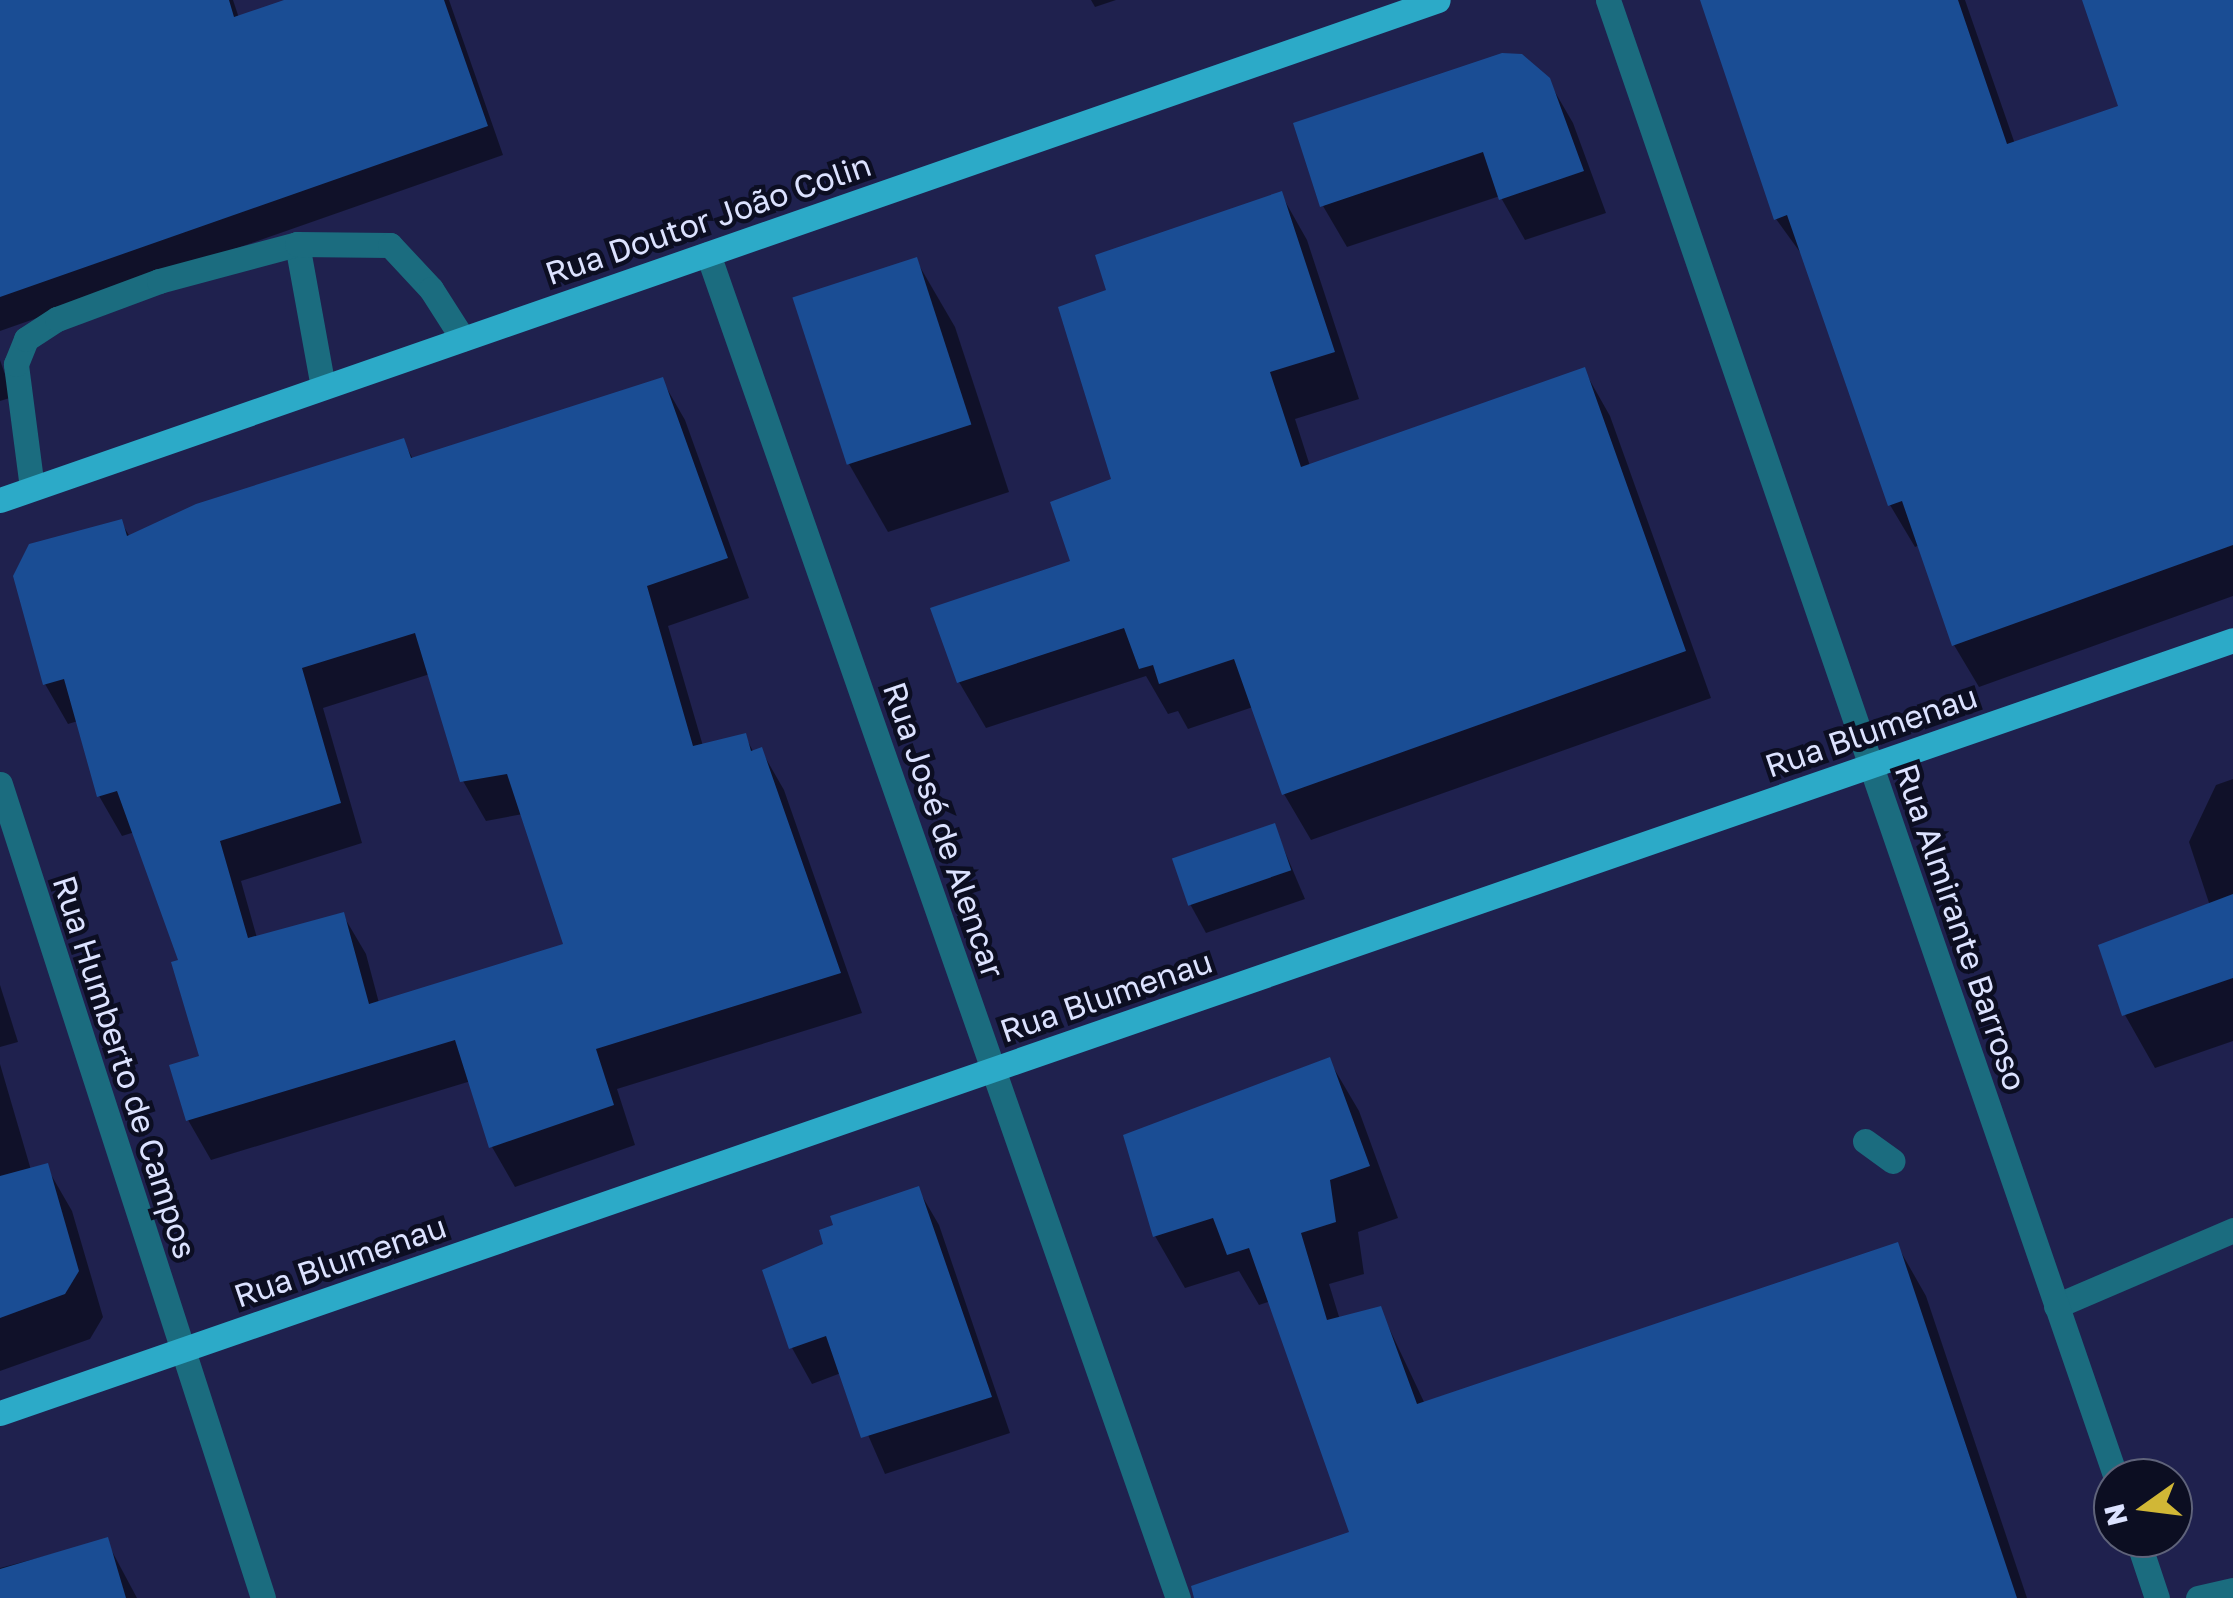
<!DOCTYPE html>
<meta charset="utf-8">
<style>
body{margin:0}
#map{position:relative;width:2233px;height:1598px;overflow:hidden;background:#1f214e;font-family:"Golos Text",sans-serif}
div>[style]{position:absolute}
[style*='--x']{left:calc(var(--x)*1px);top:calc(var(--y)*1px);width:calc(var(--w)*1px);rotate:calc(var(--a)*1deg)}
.shadow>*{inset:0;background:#0007}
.building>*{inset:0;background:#1a4d94;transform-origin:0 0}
.service>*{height:25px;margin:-12.5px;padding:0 12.5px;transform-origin:12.5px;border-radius:12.5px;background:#1b6c7f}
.minor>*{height:25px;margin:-12.5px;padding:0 12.5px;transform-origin:12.5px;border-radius:12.5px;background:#1b6c7f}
.tertiary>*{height:25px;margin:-12.5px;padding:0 12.5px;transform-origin:12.5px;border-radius:12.5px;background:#1b6c7f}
.primary>*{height:25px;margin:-12.5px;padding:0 12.5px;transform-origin:12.5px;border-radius:12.5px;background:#2caac8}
span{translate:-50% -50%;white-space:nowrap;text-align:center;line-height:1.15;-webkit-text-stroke:9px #0c0e22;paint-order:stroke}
.street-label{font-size:32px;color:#dce2ff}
.north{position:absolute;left:2093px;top:1458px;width:100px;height:100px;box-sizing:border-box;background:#0c0e22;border:2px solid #5f637a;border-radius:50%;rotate:256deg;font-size:28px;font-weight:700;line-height:40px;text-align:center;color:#dce2ff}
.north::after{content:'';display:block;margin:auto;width:35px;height:45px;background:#d1b736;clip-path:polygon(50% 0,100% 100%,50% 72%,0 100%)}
</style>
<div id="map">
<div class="shadow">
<div style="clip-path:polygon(0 0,233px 0,239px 18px,292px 0,449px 0,503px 155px,0 331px)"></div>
<div style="clip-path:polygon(1091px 0,1116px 0,1095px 7px)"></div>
<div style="clip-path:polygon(1703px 0,1965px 0,2015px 144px,2121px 108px,2084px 0,2233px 0,2233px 596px,1979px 687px,1954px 645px,1920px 545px,1915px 547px,1890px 505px,1805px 259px,1776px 219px)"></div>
<div style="clip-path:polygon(1548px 80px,1573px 123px,1606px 213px,1525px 240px,1500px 196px,1347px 247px,1323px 206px)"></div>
<div style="clip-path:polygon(1281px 194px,1307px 240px,1359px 399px,1295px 419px,1310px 466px,1584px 370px,1610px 416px,1711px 698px,1311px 840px,1284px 794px,1253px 707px,1188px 729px,1178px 711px,1168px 714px,1146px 676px,986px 728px,959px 682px,1073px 562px,1114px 481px,1109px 292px)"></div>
<div style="clip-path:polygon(916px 260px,955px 327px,1009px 492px,888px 532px,849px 464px)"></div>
<div style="clip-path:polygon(0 360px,13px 397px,0 401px)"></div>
<div style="clip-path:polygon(evenodd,662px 380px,685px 420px,749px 598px,668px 626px,703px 746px,745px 736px,754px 753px,761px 750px,784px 790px,862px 1013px,617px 1089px,635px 1145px,515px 1187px,492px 1147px,471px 1081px,211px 1160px,188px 1120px,202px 1057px,181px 961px,135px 832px,122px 836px,99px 796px,78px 721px,68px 724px,45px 684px,121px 522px,130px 537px,403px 441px,413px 459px,662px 380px,430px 674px,463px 781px,486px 821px,523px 814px,566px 946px,379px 1003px,366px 954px,343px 915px,257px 938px,241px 881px,362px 843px,323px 708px,430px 674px)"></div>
<div style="clip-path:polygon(2233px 779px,2233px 1041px,2155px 1068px,2125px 1015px,2101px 947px,2210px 906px,2189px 842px,2216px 785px)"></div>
<div style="clip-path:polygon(1274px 826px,1305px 899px,1206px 933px,1190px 904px)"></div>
<div style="clip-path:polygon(0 985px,18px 1042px,0 1047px)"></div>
<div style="clip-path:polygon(1329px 1060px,1359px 1111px,1398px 1218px,1358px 1232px,1364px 1274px,1329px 1284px,1340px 1320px,1380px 1309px,1425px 1404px,1897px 1245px,1926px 1296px,2027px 1598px,1277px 1598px,1352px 1534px,1271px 1301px,1259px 1305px,1239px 1271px,1185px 1288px,1155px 1236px)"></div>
<div style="clip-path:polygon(0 1064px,31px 1170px,46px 1166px,72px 1211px,103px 1317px,90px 1339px,0 1371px)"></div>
<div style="clip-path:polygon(918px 1189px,939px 1225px,1010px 1433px,885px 1474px,841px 1373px,812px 1384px,792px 1348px,827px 1246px)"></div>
<div style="clip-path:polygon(106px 1540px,137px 1598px,0 1598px,0 1568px)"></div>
</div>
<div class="building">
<div style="clip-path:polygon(0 0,229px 0,234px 17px,284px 0,444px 0,488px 126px,0 297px)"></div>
<div style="clip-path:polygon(1700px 0,1958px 0,2007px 144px,2118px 106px,2082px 0,2233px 0,2233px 545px,1952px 646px,1902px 501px,1888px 506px,1787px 215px,1774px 220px)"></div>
<div style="clip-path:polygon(1502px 53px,1522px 54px,1550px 78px,1584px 171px,1499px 200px,1483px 152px,1320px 207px,1293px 123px)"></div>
<div style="clip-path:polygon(1282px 191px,1335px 352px,1270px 372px,1301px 467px,1585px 367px,1686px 651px,1282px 795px,1234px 659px,1159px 684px,1153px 665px,1139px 669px,1124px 628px,957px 683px,930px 608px,1070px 561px,1050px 502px,1111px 479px,1058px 307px,1106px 290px,1095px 255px)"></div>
<div style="left:917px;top:257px;width:176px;height:131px;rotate:72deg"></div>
<div style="clip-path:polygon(evenodd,663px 377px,728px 558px,647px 586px,693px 746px,746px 733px,751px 751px,762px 747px,841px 973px,596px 1049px,614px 1105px,489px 1148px,455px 1040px,186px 1121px,169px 1065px,199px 1056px,171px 962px,178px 960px,117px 791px,97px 797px,64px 679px,43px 685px,13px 576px,29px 544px,122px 519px,127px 536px,196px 504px,404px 438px,411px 458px,663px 377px,415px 633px,460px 782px,507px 774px,563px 944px,369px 1004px,344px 912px,248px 938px,220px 841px,341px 803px,302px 668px,415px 633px)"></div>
<div style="left:1275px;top:823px;width:50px;height:109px;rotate:71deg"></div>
<div style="clip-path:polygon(2233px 894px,2233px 978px,2122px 1016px,2098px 945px)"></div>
<div style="clip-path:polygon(1330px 1057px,1370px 1166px,1330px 1180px,1336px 1222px,1301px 1233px,1327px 1320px,1381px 1306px,1417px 1404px,1898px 1242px,2017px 1598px,1194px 1598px,1191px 1586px,1349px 1532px,1249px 1248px,1227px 1255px,1213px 1218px,1153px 1237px,1123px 1135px)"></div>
<div style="clip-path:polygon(48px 1163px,79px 1271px,65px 1294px,0 1318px,0 1176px)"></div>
<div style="clip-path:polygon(919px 1186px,992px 1397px,861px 1438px,826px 1336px,789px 1349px,762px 1270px,823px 1244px,819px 1230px,833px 1225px,830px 1216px)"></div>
<div style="clip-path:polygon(108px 1537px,126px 1598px,0 1598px,0 1569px)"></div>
</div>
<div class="service">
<div style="--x:297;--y:244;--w:145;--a:79.7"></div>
<div style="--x:32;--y:488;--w:125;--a:-97.4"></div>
<div style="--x:16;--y:364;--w:27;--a:-68"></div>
<div style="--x:26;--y:339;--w:37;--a:-33"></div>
<div style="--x:57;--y:319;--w:109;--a:-20.4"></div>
<div style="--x:159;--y:281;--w:143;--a:-15"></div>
<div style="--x:297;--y:244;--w:93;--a:0.6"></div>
<div style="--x:390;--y:245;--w:60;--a:47"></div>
<div style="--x:431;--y:289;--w:59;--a:57.4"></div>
<div style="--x:1865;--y:1141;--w:34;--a:36"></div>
<div style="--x:2056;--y:1306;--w:193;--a:-23.2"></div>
</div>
<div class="minor">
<div style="--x:708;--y:254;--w:1424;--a:70.73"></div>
<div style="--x:1871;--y:766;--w:753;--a:71.01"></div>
<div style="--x:0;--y:784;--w:855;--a:72.09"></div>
<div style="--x:2137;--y:1538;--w:63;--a:71.6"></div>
<div style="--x:2198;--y:1598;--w:36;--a:-13"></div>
</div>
<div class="tertiary">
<div style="--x:1608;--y:0;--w:810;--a:71.05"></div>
</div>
<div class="primary">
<div style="--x:0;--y:500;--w:1522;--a:-19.17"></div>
<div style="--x:0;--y:1413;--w:2363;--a:-19.09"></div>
</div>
<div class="street-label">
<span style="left:708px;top:219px;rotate:-19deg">Rua Doutor João Colin</span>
<span style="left:1871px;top:731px;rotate:-19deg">Rua Blumenau</span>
<span style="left:944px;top:830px;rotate:71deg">Rua José de Alencar</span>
<span style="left:1961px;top:927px;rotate:71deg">Rua Almirante Barroso</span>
<span style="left:1106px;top:996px;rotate:-19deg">Rua Blumenau</span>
<span style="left:125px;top:1067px;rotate:72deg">Rua Humberto de Campos</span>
<span style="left:340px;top:1261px;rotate:-19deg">Rua Blumenau</span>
</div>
<div class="north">N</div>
</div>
